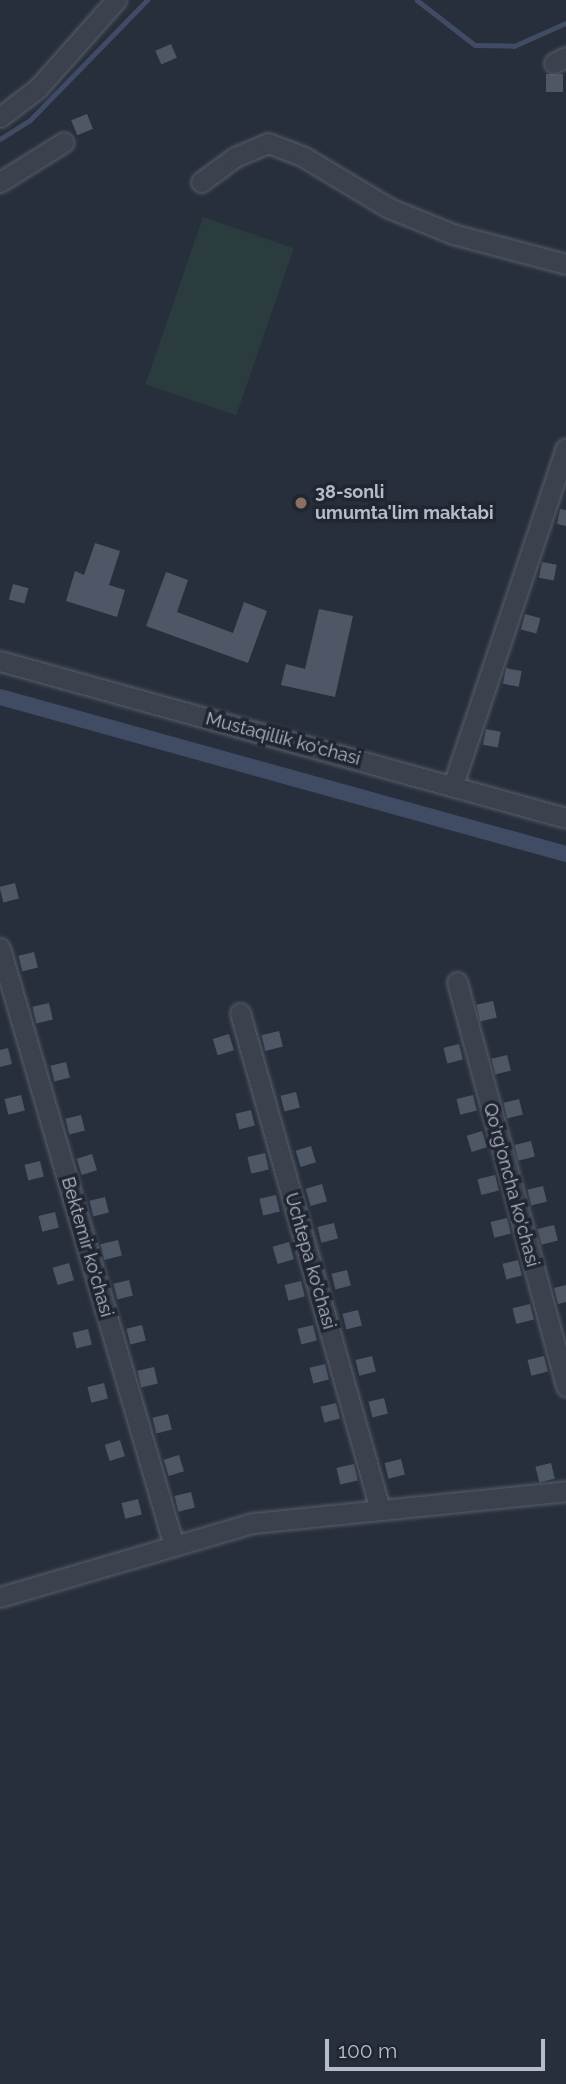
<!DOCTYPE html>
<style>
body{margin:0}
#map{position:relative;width:566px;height:2084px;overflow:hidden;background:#272f3c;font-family:Raleway,sans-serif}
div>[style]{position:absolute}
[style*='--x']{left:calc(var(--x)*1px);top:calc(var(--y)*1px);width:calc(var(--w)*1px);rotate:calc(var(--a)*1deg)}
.green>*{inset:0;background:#2a3c3e;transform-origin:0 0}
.stream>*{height:4.5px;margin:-2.25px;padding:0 2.25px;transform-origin:2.25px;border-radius:2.25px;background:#3f4c63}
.canal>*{height:16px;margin:-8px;padding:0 8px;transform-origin:8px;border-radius:8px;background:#3f4c63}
.building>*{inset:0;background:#4e5765;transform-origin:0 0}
.roads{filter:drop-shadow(0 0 2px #595f6b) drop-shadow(0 0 2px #595f6b)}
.minor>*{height:19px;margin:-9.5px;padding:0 9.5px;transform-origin:9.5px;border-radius:9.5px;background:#3b414d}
.dots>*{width:19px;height:19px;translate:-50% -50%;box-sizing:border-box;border:4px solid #202632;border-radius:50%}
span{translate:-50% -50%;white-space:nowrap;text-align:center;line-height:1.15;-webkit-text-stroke:7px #202632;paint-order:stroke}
.poi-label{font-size:18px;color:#b7bdc8;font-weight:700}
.left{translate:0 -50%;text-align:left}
.street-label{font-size:18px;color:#b7bdc8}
.scale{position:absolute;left:325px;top:2039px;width:220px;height:32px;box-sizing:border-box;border:4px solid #b7bdc8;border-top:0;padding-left:9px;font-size:21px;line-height:24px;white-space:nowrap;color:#b7bdc8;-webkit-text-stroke:5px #202632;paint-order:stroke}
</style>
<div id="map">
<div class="green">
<div style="left:203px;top:217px;width:96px;height:177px;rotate:19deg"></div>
</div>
<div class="stream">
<div style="--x:417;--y:0;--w:73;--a:37.8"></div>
<div style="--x:475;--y:45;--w:39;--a:1"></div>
<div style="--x:514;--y:46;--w:57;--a:-23.9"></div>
<div style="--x:0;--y:139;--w:34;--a:-32"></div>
<div style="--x:29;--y:121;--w:169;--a:-45.7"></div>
</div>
<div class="canal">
<div style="--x:0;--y:697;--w:587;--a:15.5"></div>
</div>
<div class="building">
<div style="left:171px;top:44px;width:15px;height:17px;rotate:67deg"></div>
<div style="left:546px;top:74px;width:17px;height:18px"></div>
<div style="left:87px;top:114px;width:16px;height:17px;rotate:68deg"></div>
<div style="clip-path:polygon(560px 509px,566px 510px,566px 526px,557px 524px)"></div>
<div style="clip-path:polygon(95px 543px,120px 551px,109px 585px,125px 590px,117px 617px,66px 601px,75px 571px,84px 575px)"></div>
<div style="left:542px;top:562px;width:15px;height:16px;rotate:11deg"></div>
<div style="clip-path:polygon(166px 572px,188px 580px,177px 612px,233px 633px,244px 602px,267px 611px,248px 663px,146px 626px)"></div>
<div style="left:13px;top:584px;width:16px;height:16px;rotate:15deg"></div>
<div style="clip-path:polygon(319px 609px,353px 616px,335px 697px,281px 685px,286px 664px,305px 669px)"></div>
<div style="left:525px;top:614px;width:16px;height:16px;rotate:15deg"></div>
<div style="left:506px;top:668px;width:16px;height:16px;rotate:11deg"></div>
<div style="left:486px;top:729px;width:15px;height:16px;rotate:11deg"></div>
<div style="left:15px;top:883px;width:16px;height:16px;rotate:76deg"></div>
<div style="left:34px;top:952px;width:16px;height:16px;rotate:76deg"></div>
<div style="left:493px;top:1001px;width:17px;height:17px;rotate:77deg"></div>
<div style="left:49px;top:1003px;width:17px;height:17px;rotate:77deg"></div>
<div style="left:279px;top:1031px;width:16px;height:18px;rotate:76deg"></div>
<div style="left:229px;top:1034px;width:17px;height:17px;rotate:73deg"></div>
<div style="left:459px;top:1044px;width:16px;height:16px;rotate:76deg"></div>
<div style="clip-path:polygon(8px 1048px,12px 1064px,0 1067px,0 1050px)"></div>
<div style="left:507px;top:1055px;width:16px;height:16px;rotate:76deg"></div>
<div style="left:66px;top:1062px;width:16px;height:16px;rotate:76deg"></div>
<div style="left:296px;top:1092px;width:16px;height:16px;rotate:76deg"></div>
<div style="left:21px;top:1095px;width:16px;height:17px;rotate:76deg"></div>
<div style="left:473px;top:1095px;width:16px;height:17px;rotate:76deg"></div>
<div style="left:519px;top:1099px;width:16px;height:16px;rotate:76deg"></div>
<div style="left:251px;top:1110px;width:16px;height:16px;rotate:76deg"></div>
<div style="left:81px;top:1115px;width:16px;height:16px;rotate:76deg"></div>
<div style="left:482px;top:1131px;width:17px;height:16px;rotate:73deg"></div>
<div style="left:531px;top:1141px;width:16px;height:17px;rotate:76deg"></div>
<div style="left:311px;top:1146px;width:17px;height:16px;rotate:73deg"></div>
<div style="left:265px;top:1153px;width:17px;height:18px;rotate:77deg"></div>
<div style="left:92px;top:1154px;width:17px;height:16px;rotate:73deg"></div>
<div style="left:40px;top:1161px;width:16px;height:16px;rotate:76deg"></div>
<div style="left:495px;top:1175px;width:16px;height:18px;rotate:76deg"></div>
<div style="left:322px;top:1184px;width:18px;height:17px;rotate:74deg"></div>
<div style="left:543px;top:1186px;width:16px;height:16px;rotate:76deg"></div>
<div style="left:276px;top:1195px;width:17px;height:17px;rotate:77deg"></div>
<div style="left:105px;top:1197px;width:16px;height:16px;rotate:76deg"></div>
<div style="left:55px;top:1212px;width:16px;height:17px;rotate:76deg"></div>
<div style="left:507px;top:1218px;width:16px;height:17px;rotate:76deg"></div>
<div style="left:334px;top:1223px;width:16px;height:17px;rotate:76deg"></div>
<div style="left:554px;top:1225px;width:16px;height:17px;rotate:76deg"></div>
<div style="left:118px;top:1240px;width:16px;height:18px;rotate:76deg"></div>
<div style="left:289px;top:1242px;width:18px;height:17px;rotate:74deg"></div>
<div style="left:518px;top:1260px;width:16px;height:16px;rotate:76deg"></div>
<div style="left:69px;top:1263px;width:18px;height:17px;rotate:74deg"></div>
<div style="left:347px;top:1270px;width:16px;height:16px;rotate:76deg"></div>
<div style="left:129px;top:1280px;width:16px;height:16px;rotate:76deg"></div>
<div style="left:301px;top:1281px;width:16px;height:17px;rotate:76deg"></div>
<div style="clip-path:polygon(566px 1285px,566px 1302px,558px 1304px,554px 1288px)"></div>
<div style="left:530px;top:1304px;width:16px;height:18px;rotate:76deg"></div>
<div style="left:358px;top:1310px;width:16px;height:16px;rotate:76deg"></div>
<div style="left:142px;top:1325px;width:16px;height:16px;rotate:76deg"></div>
<div style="left:313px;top:1325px;width:16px;height:16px;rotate:76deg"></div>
<div style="left:88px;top:1329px;width:16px;height:16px;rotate:76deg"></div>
<div style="left:372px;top:1356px;width:16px;height:17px;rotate:76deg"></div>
<div style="left:544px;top:1356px;width:16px;height:17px;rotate:76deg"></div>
<div style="left:325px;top:1364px;width:16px;height:16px;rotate:76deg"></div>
<div style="left:154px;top:1367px;width:17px;height:17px;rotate:77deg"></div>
<div style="left:104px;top:1383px;width:16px;height:17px;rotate:76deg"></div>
<div style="left:384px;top:1398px;width:16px;height:16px;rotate:76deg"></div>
<div style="left:336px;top:1403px;width:16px;height:16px;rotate:76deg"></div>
<div style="left:168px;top:1414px;width:16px;height:16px;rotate:76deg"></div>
<div style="left:120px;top:1440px;width:17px;height:16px;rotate:73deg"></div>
<div style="left:179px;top:1455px;width:17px;height:16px;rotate:73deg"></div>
<div style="left:401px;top:1459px;width:16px;height:17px;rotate:76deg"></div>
<div style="left:551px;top:1463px;width:16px;height:16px;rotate:76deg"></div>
<div style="left:354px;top:1464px;width:17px;height:18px;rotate:77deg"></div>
<div style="left:191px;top:1492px;width:16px;height:17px;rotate:76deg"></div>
<div style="left:138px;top:1499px;width:16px;height:17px;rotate:76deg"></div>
</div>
<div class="roads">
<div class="minor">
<div style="--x:554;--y:63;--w:13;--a:-27"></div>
<div style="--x:0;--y:117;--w:48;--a:-37.3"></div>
<div style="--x:38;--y:88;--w:118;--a:-48.4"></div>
<div style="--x:0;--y:182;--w:75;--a:-32"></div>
<div style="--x:201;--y:182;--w:42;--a:-36.3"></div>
<div style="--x:235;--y:157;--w:36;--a:-23"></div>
<div style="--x:268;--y:143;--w:39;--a:21"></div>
<div style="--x:304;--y:157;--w:99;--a:31"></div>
<div style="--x:389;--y:208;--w:69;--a:22.1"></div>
<div style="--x:453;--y:234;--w:117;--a:14.9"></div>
<div style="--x:0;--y:661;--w:587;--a:15.5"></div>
<div style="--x:453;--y:785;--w:355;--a:-71.5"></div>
<div style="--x:0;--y:948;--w:623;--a:73.78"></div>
<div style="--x:457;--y:982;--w:419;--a:74.9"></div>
<div style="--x:240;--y:1013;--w:515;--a:74.24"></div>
<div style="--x:0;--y:1597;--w:264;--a:-16.3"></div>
<div style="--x:253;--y:1523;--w:315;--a:-5.8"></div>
</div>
</div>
<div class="dots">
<div style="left:301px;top:503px;background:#8d6e63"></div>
</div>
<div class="poi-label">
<span class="left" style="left:315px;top:503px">38-sonli<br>umumta'lim maktabi</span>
</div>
<div class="street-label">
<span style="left:283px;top:739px;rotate:15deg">Mustaqillik ko'chasi</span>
<span style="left:511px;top:1185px;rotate:75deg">Qo'rg'oncha ko'chasi</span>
<span style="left:87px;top:1247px;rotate:74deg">Bektemir ko'chasi</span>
<span style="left:310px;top:1261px;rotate:74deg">Uchtepa ko'chasi</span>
</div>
<div class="scale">100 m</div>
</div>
